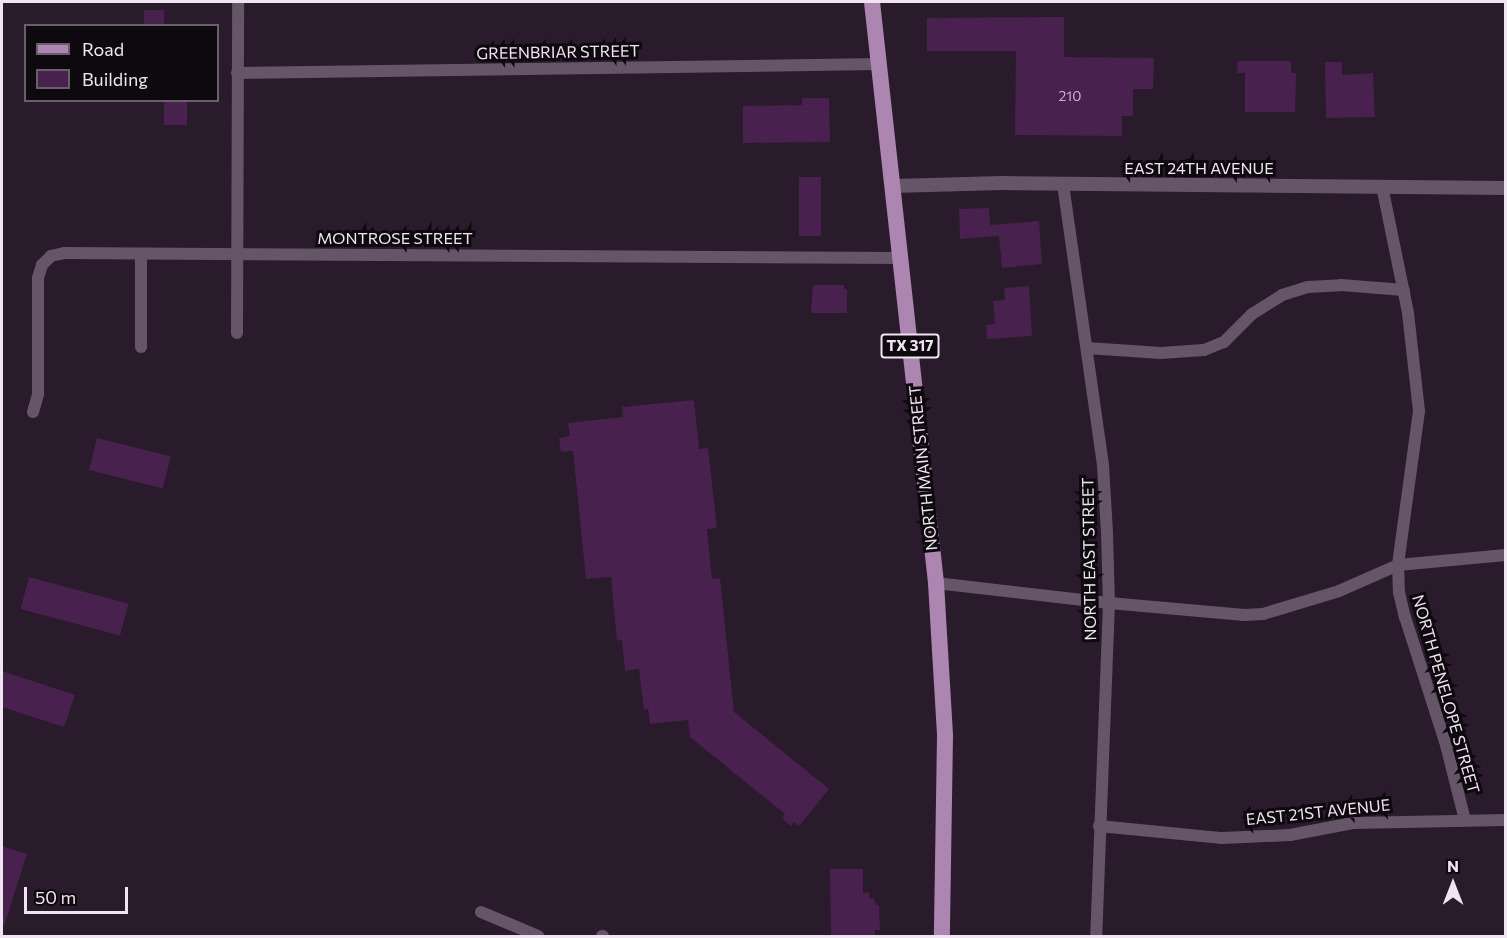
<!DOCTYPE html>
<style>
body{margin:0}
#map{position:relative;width:1507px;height:938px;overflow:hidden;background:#291b2b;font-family:Commissioner,sans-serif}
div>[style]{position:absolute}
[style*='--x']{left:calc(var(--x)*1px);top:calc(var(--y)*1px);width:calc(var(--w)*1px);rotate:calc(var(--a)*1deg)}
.building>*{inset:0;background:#49214e;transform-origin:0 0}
.minor>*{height:12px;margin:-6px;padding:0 6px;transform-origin:6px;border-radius:6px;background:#665469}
.tertiary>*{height:14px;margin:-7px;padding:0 7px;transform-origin:7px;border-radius:7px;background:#665469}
.primary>*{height:16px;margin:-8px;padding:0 8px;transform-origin:8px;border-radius:8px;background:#ac85b1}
span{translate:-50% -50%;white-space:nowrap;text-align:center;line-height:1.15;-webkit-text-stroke:6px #0e080f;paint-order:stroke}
.number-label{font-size:14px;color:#c6b4c8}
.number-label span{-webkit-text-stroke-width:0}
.shield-label span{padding:2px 4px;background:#0e080f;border:2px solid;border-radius:4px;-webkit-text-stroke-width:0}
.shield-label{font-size:15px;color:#efe5f0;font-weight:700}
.street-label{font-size:16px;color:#efe5f0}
.frame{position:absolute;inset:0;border:3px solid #efe5f0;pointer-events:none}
.legend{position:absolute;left:24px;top:24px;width:195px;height:78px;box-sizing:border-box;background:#0e080f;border:2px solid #686069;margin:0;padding:8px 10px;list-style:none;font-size:18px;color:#efe5f0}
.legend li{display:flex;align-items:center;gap:12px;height:30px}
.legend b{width:30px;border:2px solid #686069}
.north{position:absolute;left:1423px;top:854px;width:60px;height:60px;-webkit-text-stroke:4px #0e080f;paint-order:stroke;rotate:0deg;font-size:16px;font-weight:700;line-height:24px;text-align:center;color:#efe5f0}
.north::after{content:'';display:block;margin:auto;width:21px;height:27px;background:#efe5f0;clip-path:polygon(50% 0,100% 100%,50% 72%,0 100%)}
.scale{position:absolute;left:24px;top:887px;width:104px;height:27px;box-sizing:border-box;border:3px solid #efe5f0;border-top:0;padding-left:8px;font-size:18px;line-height:21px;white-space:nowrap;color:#efe5f0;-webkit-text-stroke:4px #0e080f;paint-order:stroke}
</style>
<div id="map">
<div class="building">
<div style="left:144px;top:10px;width:20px;height:16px"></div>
<div style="clip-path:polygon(1064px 17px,1064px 57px,1154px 58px,1153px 89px,1133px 89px,1133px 116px,1122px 116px,1122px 136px,1015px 135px,1016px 51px,927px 51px,927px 18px)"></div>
<div style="clip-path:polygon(1238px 61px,1291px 61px,1291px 73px,1296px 73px,1295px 112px,1245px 112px,1245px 73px,1237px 73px)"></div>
<div style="clip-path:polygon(1325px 62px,1342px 62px,1342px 75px,1373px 73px,1375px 117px,1326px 118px)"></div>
<div style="clip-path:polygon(802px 98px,829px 98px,830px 142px,743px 143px,743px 106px,802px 105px)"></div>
<div style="left:164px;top:100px;width:23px;height:25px"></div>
<div style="left:799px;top:177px;width:22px;height:59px"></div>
<div style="clip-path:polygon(989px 208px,990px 225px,1039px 221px,1042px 264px,1002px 268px,999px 236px,960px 239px,959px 209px)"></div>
<div style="clip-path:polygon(813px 285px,844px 285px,844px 289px,847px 289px,847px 313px,811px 313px)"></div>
<div style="clip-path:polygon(1029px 286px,1032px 336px,987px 339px,986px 325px,995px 324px,993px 301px,1005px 300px,1004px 288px)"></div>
<div style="clip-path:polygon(694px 400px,699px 449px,708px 448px,717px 528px,707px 529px,712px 579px,720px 578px,734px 712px,829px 789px,799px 826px,794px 822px,791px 826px,782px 818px,785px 814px,690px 737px,688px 720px,650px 724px,648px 708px,644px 710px,639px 669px,625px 671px,622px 640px,617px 641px,611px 577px,586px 579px,573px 451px,561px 452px,559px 438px,570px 436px,568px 423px,623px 417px,622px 407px)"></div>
<div style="left:97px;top:438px;width:76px;height:33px;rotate:14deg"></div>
<div style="left:29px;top:577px;width:103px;height:33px;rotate:15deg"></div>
<div style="clip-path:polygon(2px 671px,75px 695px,64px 727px,2px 707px)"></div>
<div style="clip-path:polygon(2px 846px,27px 854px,4px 926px,2px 926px)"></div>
<div style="clip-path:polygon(830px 869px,863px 869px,863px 893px,869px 892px,869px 899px,874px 898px,876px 905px,879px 905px,880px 930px,875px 930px,875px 936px,831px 936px)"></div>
</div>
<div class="minor">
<div style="--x:237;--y:73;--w:642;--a:-0.8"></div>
<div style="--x:1063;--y:184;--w:284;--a:81.9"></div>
<div style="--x:1103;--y:465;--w:68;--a:86.6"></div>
<div style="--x:1107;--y:533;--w:70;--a:88.4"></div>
<div style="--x:1109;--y:603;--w:333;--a:92.2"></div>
<div style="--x:1382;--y:186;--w:130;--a:78.4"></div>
<div style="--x:1408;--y:313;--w:99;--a:83.6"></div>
<div style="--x:1419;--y:411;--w:155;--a:97.8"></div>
<div style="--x:1398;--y:565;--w:27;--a:88"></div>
<div style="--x:1399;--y:592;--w:26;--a:77"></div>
<div style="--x:1405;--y:617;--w:134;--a:72.2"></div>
<div style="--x:1446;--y:745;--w:77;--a:75.8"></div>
<div style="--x:141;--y:254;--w:93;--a:90"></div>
<div style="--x:237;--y:333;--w:331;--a:-89.8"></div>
<div style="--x:1087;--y:348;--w:74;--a:3.9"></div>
<div style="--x:1161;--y:353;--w:43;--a:-4"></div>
<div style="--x:1204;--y:350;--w:22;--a:-22"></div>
<div style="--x:1224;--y:342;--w:40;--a:-45"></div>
<div style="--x:1252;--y:314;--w:36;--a:-32"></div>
<div style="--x:1282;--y:295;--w:27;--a:-17"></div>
<div style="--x:1308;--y:287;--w:33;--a:-3"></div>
<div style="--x:1341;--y:285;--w:63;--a:4.5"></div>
<div style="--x:33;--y:412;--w:19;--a:-74"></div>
<div style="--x:38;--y:394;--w:116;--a:-90"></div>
<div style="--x:38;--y:278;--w:14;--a:-73"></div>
<div style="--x:42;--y:265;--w:13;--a:-45"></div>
<div style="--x:51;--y:256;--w:13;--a:-13"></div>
<div style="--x:64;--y:253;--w:837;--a:0.34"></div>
<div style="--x:936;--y:583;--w:174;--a:6.6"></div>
<div style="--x:1109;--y:603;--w:136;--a:5.1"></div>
<div style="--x:1244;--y:615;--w:19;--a:-3"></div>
<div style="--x:1263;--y:614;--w:79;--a:-16.8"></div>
<div style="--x:1339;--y:591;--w:64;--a:-23.8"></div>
<div style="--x:1398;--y:565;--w:108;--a:-5.3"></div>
<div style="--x:1099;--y:826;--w:124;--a:5.6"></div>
<div style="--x:1222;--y:838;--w:68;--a:-2.5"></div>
<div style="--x:1290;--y:835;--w:64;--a:-10.8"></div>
<div style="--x:1353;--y:823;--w:153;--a:-1.1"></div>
<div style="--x:481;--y:912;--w:62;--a:22.8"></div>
<div style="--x:602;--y:936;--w:1;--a:0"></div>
</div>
<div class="tertiary">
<div style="--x:893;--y:186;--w:109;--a:-1.6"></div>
<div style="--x:1002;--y:183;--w:504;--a:0.57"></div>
</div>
<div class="primary">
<div style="--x:872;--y:2;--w:585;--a:83.71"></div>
<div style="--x:936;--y:583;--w:153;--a:86.6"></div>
<div style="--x:945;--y:736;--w:200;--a:90.9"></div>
</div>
<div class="number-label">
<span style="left:1070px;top:96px">210</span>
</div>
<div class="shield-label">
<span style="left:910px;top:346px">TX 317</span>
</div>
<div class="street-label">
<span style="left:558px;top:52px;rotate:-1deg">GREENBRIAR STREET</span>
<span style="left:1199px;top:168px">EAST 24TH AVENUE</span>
<span style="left:395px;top:238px">MONTROSE STREET</span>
<span style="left:923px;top:468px;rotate:-96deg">NORTH MAIN STREET</span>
<span style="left:1089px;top:559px;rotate:-91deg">NORTH EAST STREET</span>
<span style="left:1446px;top:694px;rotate:74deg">NORTH PENELOPE STREET</span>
<span style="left:1318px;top:812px;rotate:-6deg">EAST 21ST AVENUE</span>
</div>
<div class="frame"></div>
<ul class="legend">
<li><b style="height:8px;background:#ac85b1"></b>Road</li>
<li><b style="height:16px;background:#49214e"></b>Building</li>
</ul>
<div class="north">N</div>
<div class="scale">50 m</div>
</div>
